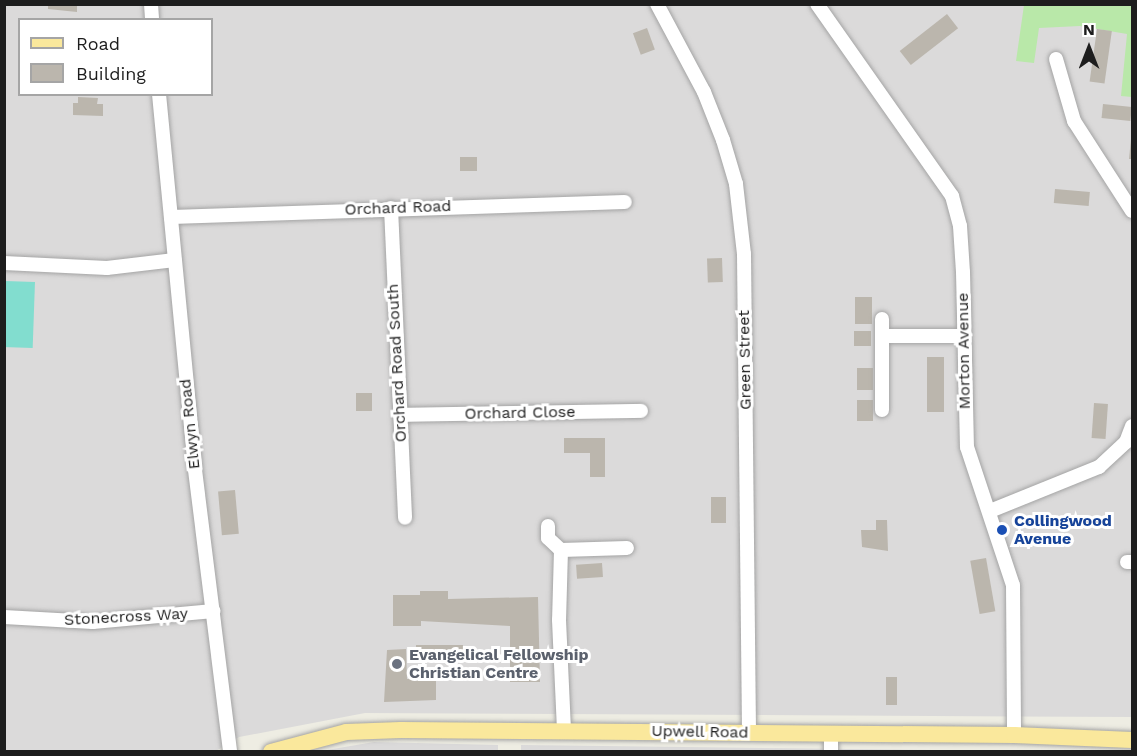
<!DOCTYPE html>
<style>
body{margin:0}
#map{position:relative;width:1137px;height:756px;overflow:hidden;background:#eeede3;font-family:"Work Sans",sans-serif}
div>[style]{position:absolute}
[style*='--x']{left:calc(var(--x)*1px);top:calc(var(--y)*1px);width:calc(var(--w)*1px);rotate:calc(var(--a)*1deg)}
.residential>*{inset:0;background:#dbdada}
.grass>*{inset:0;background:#b9e8a9}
.pitch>*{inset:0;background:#82ddcf;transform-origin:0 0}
.building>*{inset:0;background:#bbb6ad;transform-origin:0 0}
.roads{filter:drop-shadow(0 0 2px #a4a4a4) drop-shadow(0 0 2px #a4a4a4)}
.minor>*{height:14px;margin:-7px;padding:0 7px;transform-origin:7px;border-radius:7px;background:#fff}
.major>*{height:16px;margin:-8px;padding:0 8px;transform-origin:8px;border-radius:8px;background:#fae89c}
.dots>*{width:16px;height:16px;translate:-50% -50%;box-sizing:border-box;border:3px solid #fff;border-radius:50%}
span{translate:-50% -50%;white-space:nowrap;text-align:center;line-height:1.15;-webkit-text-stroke:6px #fff;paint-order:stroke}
.street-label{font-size:16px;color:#1d1d1d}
.transit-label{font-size:16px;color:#164399;font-weight:700}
.left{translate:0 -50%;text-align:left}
.worship-label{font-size:16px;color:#5b616d;font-weight:700}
.frame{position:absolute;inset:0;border:6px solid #1d1d1d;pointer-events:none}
.legend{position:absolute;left:18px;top:18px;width:195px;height:78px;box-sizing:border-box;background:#fff;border:2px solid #a5a5a5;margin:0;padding:8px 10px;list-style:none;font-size:18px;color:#1d1d1d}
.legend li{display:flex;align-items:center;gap:12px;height:30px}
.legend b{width:30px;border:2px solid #a5a5a5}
.north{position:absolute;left:1059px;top:18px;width:60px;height:60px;-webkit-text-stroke:4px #fff;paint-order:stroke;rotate:0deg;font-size:16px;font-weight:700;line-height:24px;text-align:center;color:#1d1d1d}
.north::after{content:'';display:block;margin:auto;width:21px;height:27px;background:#1d1d1d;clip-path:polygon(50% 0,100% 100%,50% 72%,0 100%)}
</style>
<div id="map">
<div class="residential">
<div style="clip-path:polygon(evenodd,4px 5px,1132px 5px,1132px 717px,365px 713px,239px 737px,216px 751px,5px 751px,4px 5px,20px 20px,212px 20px,212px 94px,20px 94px,20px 20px)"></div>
<div style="clip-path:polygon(374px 742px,498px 745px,498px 751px,321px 751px)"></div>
<div style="clip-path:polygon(521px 745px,1018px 751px,521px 752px)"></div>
</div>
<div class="grass">
<div style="clip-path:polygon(1024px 5px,1132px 5px,1132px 97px,1121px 96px,1127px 34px,1080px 26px,1039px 28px,1034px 63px,1016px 61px)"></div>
</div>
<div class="pitch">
<div style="left:5px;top:281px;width:30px;height:66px;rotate:2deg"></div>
</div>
<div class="building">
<div style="clip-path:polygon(48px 4px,77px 4px,77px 12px,48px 9px)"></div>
<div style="left:947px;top:14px;width:18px;height:60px;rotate:52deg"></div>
<div style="left:647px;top:28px;width:23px;height:15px;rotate:70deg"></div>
<div style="left:1097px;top:29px;width:15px;height:53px;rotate:8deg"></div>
<div style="clip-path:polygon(78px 97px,98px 98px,97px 104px,103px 104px,103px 116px,73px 115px,73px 103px,78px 103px)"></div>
<div style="left:1103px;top:104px;width:29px;height:14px;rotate:6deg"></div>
<div style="clip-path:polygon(1131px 139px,1132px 139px,1132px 159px,1129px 159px)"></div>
<div style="left:477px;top:157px;width:14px;height:17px;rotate:90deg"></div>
<div style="left:1055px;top:189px;width:35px;height:14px;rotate:5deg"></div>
<div style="left:722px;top:258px;width:24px;height:15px;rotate:88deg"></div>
<div style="left:855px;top:297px;width:17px;height:27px"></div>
<div style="left:854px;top:331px;width:17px;height:15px"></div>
<div style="left:927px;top:357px;width:17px;height:55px"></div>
<div style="left:873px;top:368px;width:22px;height:16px;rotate:90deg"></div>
<div style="left:372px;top:393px;width:18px;height:16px;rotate:90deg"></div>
<div style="left:857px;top:400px;width:16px;height:21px"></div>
<div style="left:1094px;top:403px;width:14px;height:35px;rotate:4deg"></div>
<div style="clip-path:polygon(564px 438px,605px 438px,605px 477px,590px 477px,590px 453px,564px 453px)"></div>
<div style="left:235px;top:490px;width:44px;height:17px;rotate:85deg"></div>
<div style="left:711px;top:497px;width:15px;height:26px"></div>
<div style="clip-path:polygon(876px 520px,887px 520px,888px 551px,862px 547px,861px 530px,876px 530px)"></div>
<div style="left:986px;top:558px;width:54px;height:16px;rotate:80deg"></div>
<div style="left:602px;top:563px;width:14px;height:26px;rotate:86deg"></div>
<div style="clip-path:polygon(420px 591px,448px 591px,448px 599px,538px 597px,540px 682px,510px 682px,510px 626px,421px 621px,421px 626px,393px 626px,393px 595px,420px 595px)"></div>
<div style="left:416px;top:645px;width:47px;height:15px"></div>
<div style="clip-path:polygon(406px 649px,407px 679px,436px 678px,436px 700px,384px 702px,387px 650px)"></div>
<div style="left:886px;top:677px;width:11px;height:28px"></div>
</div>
<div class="roads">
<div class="minor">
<div style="--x:151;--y:4;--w:16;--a:86"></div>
<div style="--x:657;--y:4;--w:100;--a:61.9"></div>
<div style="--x:704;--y:92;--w:52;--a:68.4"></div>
<div style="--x:723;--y:140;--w:46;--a:73.5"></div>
<div style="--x:736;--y:184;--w:70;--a:83.5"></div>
<div style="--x:744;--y:254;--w:479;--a:89.4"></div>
<div style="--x:817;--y:4;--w:235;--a:54.9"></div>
<div style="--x:952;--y:196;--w:31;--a:75"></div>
<div style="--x:960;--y:226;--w:46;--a:86.3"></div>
<div style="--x:963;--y:272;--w:175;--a:88.7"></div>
<div style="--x:967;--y:447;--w:145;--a:71.6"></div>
<div style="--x:1013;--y:585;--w:150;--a:89.6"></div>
<div style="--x:1056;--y:59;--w:65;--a:73.8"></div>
<div style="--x:1074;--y:121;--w:107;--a:57.2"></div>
<div style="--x:159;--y:94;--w:378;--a:84.5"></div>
<div style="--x:195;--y:470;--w:284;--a:82.9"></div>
<div style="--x:391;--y:208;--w:310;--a:87.4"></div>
<div style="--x:171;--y:217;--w:454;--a:-1.9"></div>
<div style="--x:4;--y:263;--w:103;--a:2.8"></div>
<div style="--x:107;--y:268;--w:68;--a:-6.7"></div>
<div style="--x:882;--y:319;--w:91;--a:90"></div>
<div style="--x:882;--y:336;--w:80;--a:0"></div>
<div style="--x:400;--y:415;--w:241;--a:-1"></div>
<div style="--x:990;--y:511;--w:118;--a:-22"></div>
<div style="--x:1099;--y:467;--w:37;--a:-43"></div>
<div style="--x:1126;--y:442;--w:17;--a:-69"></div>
<div style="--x:548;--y:526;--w:12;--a:90"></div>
<div style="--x:548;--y:538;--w:18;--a:43"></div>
<div style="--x:561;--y:550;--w:66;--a:-1.7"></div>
<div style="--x:561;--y:550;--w:70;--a:91.6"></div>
<div style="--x:559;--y:620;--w:110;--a:87.4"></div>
<div style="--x:1127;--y:562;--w:5;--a:0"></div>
<div style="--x:4;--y:617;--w:89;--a:3.2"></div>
<div style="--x:93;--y:622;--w:121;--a:-5.2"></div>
<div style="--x:831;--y:752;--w:18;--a:-90"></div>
</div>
<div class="major">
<div style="--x:271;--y:752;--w:78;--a:-14.9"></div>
<div style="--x:346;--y:732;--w:55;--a:-2.1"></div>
<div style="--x:401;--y:730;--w:613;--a:0.47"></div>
<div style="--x:1014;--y:735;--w:118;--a:2.4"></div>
</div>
</div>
<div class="dots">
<div style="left:1002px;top:530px;background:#1a4fb4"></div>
<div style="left:397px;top:664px;background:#6b7280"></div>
</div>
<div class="street-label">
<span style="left:398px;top:208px;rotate:-2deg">Orchard Road</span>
<span style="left:964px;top:351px;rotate:-91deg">Morton Avenue</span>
<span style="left:745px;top:360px;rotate:-91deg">Green Street</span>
<span style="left:397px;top:363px;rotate:-93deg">Orchard Road South</span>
<span style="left:520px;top:413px;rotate:-1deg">Orchard Close</span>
<span style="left:190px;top:424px;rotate:-96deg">Elwyn Road</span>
<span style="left:126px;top:617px;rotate:-3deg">Stonecross Way</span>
<span style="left:700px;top:732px;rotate:1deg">Upwell Road</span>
</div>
<div class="transit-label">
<span class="left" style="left:1014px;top:530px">Collingwood<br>Avenue</span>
</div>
<div class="worship-label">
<span class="left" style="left:409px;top:664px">Evangelical Fellowship<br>Christian Centre</span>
</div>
<div class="frame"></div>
<ul class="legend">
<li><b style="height:8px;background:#fae89c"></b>Road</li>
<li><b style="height:16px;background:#bbb6ad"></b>Building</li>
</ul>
<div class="north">N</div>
</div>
